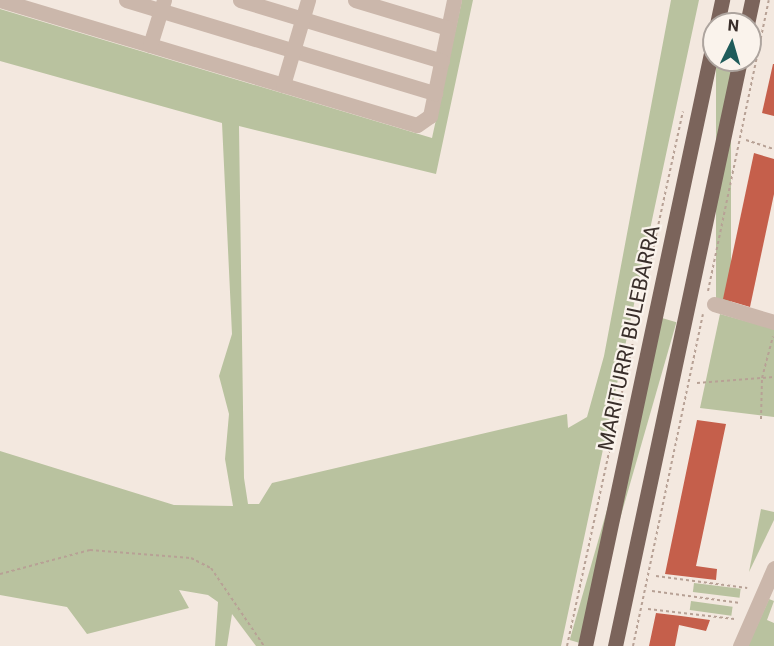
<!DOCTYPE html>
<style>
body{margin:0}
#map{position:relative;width:774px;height:646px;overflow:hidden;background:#f3e8df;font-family:Roboto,sans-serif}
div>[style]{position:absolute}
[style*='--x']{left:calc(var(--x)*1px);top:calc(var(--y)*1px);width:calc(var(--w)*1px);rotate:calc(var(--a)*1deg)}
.green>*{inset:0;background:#b9c29f;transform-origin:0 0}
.building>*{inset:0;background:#c55f4b}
.path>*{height:2px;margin-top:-1px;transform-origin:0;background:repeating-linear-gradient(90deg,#b7a195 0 3px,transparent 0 6px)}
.minor>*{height:15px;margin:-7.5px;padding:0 7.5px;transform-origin:7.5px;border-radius:7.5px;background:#cbb7ab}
.major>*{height:15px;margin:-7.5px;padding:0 7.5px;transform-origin:7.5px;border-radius:7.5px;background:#7b645b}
span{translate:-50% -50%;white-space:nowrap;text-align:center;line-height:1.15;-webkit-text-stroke:4.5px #faf3ec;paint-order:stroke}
.street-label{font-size:21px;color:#392e2a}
.north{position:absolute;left:702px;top:12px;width:60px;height:60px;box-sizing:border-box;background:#faf3ec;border:2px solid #ada49e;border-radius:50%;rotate:5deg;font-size:16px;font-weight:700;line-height:24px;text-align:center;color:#392e2a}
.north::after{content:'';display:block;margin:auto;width:21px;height:27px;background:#1f5b5a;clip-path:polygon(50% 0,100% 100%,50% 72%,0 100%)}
</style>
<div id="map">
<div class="green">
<div style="clip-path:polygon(462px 0,473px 0,436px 174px,239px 126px,244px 478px,248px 504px,259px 504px,272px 483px,567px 414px,568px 428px,587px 417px,604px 356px,671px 0,699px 0,561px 646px,256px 646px,232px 614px,227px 646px,215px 646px,218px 602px,208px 595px,179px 590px,189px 608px,87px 634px,67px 607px,0 595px,0 451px,174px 505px,233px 506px,225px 459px,229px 414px,219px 376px,232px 334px,222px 123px,0 61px,0 9px,432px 138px)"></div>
<div style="left:716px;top:60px;width:15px;height:253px"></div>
<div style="clip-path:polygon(720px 314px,774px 329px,774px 417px,700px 408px)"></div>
<div style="left:662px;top:318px;width:15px;height:335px;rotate:16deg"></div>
<div style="clip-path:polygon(761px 509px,774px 512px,774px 520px,749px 572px)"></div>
<div style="left:694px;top:583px;width:47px;height:9px;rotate:7deg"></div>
<div style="clip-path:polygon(769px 599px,774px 601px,767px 620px,774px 623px,774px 646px,748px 646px)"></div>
<div style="left:691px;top:601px;width:42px;height:9px;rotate:8deg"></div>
</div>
<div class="building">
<div style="clip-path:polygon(773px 64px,774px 64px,774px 116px,762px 113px)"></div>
<div style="clip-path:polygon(754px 153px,774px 159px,774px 194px,750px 307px,723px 299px)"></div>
<div style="clip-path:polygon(697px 420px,726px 424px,696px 566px,717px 569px,716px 580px,665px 574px)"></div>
<div style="clip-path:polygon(656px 613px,681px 616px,710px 620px,706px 631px,679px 625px,675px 646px,649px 646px)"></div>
</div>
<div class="path">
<div style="--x:746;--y:140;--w:29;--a:18"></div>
<div style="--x:708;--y:291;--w:297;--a:-78.2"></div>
<div style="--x:697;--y:383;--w:77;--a:-4.5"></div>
<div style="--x:761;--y:419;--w:41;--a:-88.6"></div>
<div style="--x:762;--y:378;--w:43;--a:-75.3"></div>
<div style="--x:0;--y:574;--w:93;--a:-14.9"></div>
<div style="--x:90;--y:550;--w:101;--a:4.5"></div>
<div style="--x:191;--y:558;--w:22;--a:27"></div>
<div style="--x:211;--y:568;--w:94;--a:55.8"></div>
<div style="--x:656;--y:576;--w:92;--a:7.5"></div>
<div style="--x:652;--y:591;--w:89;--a:7.8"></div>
<div style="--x:648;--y:609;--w:87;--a:6.6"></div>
<div style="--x:567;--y:646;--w:547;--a:-77.77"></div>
<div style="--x:633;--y:646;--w:339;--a:-78.1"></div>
</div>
<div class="minor">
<div style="--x:0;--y:0;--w:435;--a:16.7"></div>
<div style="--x:417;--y:125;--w:16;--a:-35"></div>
<div style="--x:430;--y:116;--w:118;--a:-78.3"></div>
<div style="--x:126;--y:0;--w:323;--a:16.8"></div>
<div style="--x:240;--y:0;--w:211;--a:16.8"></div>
<div style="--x:355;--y:0;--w:97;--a:16.8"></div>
<div style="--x:150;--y:45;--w:47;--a:-72.7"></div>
<div style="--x:283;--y:85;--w:89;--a:-73.6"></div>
<div style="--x:714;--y:304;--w:63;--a:16.7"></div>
<div style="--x:740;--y:646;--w:85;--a:-66.4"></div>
</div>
<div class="major">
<div style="--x:717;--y:24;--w:25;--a:-78"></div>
<div style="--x:747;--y:24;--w:25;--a:-78"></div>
<div style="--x:585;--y:646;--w:621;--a:-78"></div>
<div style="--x:615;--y:646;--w:599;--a:-77.96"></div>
</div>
<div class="street-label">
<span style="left:629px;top:338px;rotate:-78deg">MARITURRI BULEBARRA</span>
</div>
<div class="north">N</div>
</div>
